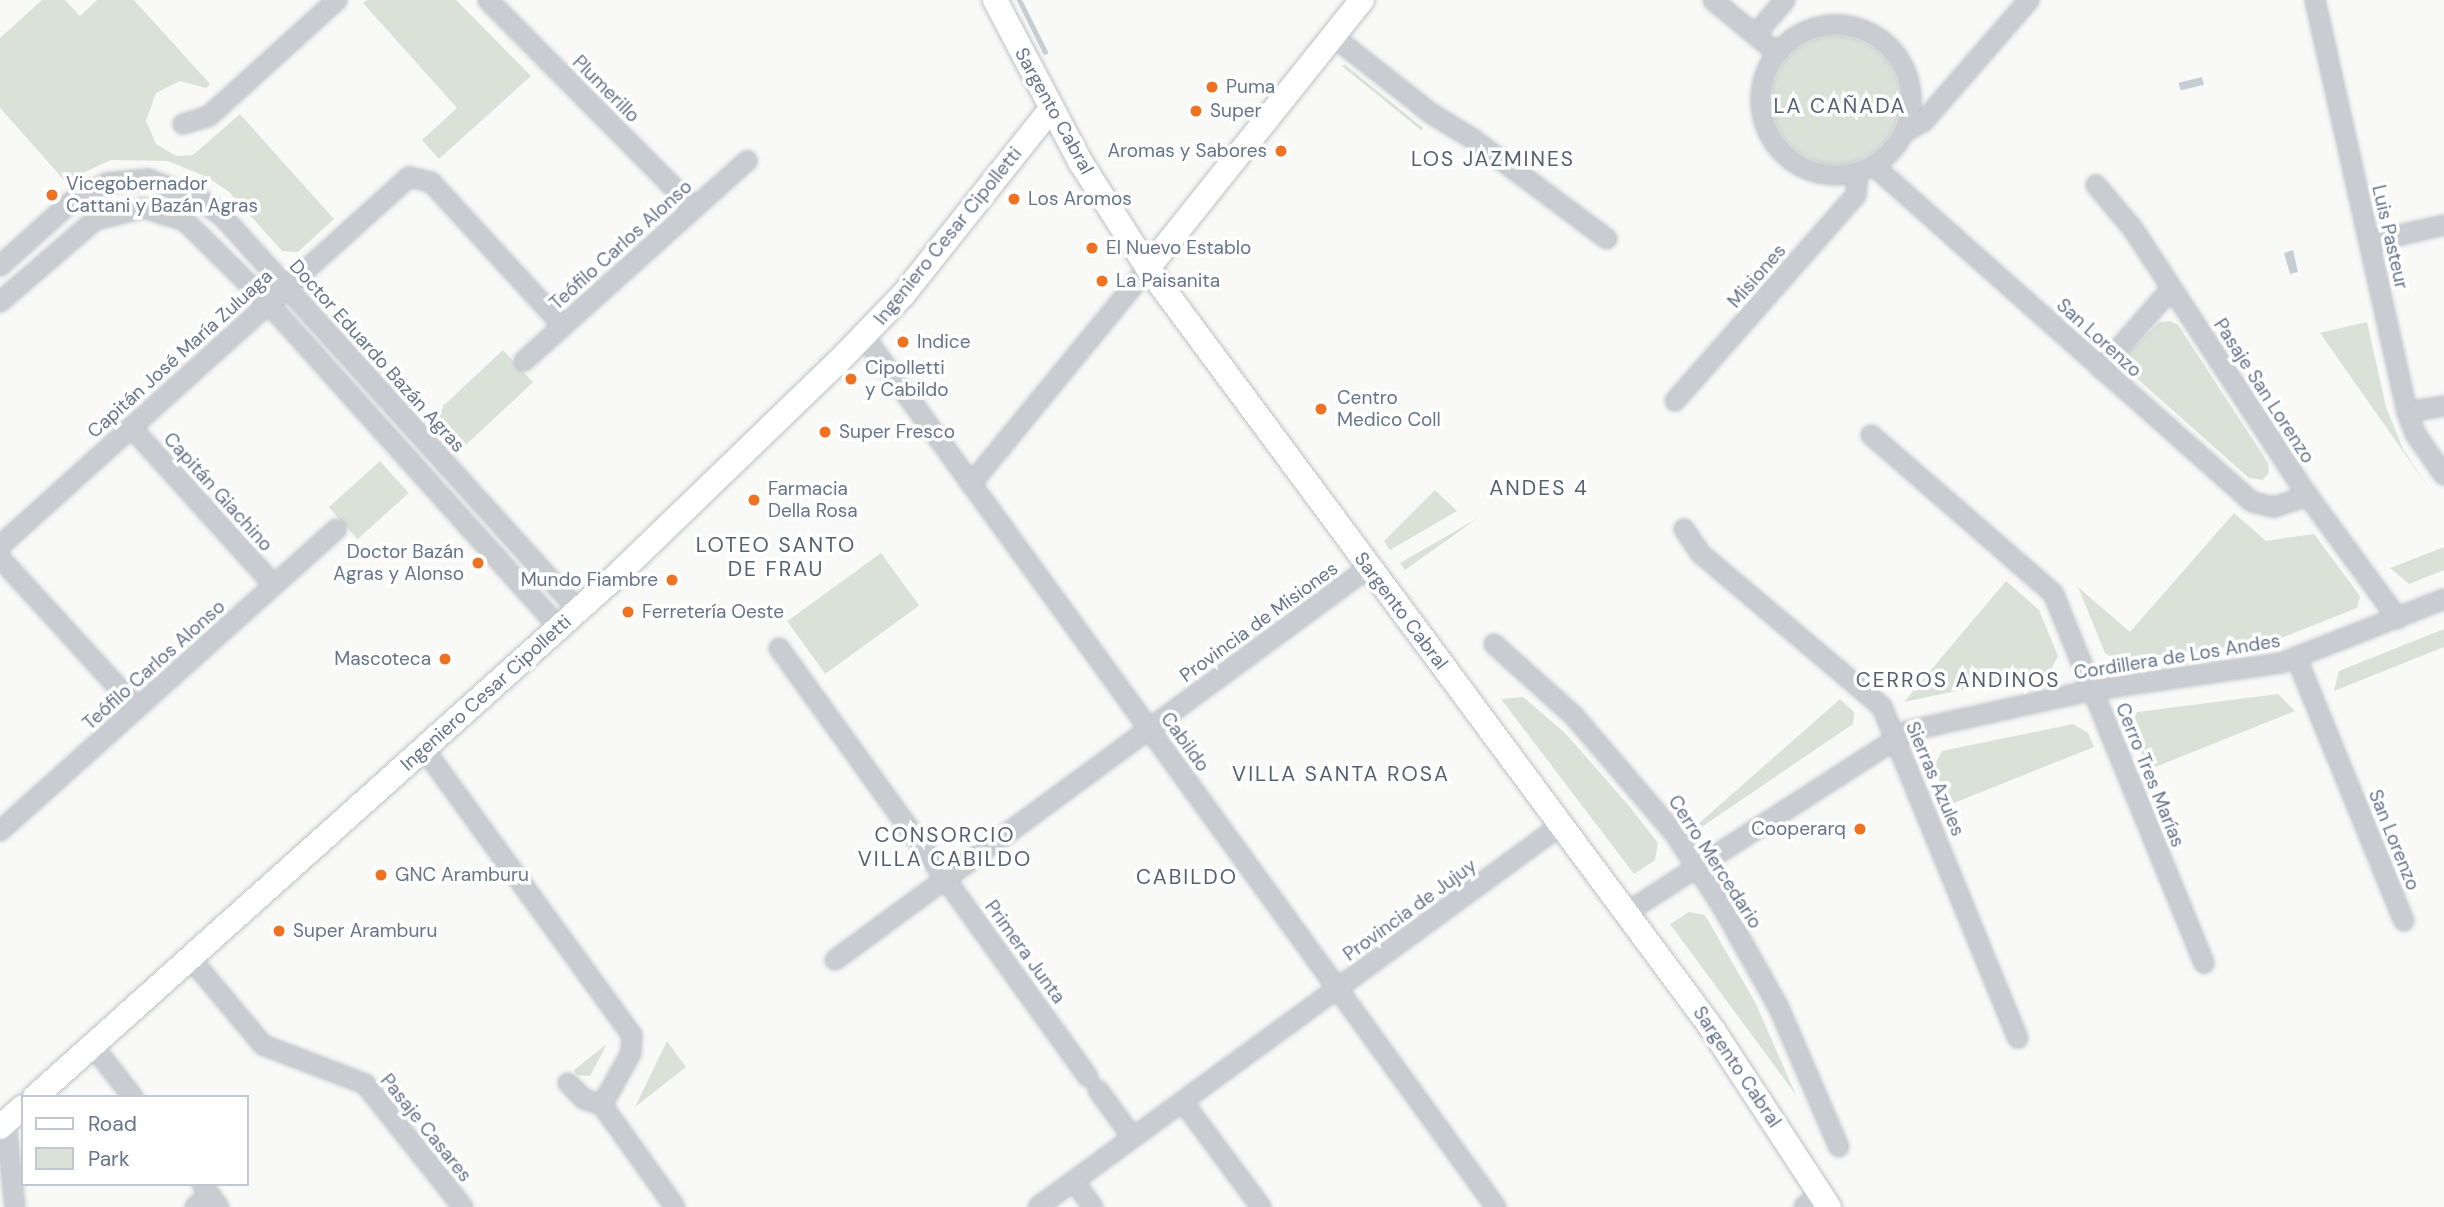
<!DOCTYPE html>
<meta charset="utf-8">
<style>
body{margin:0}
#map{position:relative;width:2444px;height:1207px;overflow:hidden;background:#f9f9f7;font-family:"DM Sans",sans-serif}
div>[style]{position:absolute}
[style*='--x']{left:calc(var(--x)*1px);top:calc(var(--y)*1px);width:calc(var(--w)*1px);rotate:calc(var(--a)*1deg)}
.green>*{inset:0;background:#dae2d8;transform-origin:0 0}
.round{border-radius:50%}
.water>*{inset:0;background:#c6ced5;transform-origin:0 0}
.stream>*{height:5px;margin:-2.5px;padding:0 2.5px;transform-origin:2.5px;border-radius:2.5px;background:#c6ced5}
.roads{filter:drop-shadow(0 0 2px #bdc1c7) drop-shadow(0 0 2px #bdc1c7)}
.street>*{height:18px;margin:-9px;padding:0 9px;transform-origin:9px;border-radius:9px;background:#c9ccd0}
.street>.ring{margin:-9px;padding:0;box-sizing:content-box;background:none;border:18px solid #c9ccd0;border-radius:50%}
.secondary>*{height:24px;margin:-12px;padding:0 12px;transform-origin:12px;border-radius:12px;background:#fff}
.dots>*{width:19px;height:19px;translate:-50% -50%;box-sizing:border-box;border:4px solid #fff;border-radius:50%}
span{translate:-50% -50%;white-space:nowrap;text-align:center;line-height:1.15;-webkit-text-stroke:7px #fff;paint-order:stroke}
.poi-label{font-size:19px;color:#66748a}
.left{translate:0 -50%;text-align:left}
.right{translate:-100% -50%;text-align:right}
.street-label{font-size:19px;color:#66748a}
.neighbourhood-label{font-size:21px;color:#555f6f;letter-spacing:2px}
.legend{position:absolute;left:21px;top:1095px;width:228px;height:91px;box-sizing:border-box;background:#fff;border:2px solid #c2c7d0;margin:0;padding:9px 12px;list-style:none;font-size:21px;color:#66748a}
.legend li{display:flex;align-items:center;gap:14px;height:35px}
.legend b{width:35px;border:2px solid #c2c7d0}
</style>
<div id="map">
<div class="green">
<div style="clip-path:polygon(42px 0,65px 0,80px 16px,97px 0,134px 0,210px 84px,206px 88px,180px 81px,156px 93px,146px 121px,156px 144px,176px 156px,193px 155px,240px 114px,334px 219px,298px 252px,282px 251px,229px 192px,207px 177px,168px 161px,111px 160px,65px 181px,0 108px,0 38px)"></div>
<div style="clip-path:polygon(367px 0,456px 0,531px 76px,439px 159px,422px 140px,457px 108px,363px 3px)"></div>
<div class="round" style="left:1772px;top:36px;width:128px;height:128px"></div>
<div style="left:1344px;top:64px;width:102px;height:3px;rotate:39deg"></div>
<div style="clip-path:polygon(2170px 321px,2178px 325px,2268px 463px,2269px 472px,2263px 480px,2249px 478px,2124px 367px,2127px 355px,2159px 322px)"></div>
<div style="clip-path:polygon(2367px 322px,2386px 407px,2403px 449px,2433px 494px,2320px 333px)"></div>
<div style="left:503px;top:350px;width:44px;height:97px;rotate:47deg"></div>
<div style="left:380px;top:461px;width:43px;height:69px;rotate:48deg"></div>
<div style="clip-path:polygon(1435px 490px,1457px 511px,1390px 550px,1384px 541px)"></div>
<div style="clip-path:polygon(2234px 513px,2266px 541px,2314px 534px,2360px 596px,2357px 608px,2271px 642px,2116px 660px,2105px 653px,2078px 587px,2130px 632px)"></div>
<div style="clip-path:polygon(1478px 518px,1405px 570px,1400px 563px)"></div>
<div style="clip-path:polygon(2444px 547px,2444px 570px,2409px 584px,2390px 568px)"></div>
<div style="left:881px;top:553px;width:65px;height:116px;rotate:54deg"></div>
<div style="clip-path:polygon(2006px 581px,2039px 610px,2058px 656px,2050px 671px,1904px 702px)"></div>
<div style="clip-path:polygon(2444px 629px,2444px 647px,2334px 691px,2339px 671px)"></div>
<div style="clip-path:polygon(2278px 694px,2295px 711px,2148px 770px,2131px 725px,2137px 712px)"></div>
<div style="clip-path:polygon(1523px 697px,1566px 734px,1629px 806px,1658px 843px,1655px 860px,1634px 874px,1501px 699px)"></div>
<div style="clip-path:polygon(1840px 699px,1854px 712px,1853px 724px,1703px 826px,1697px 825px)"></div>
<div style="clip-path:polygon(2073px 724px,2088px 733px,2094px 747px,1949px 805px,1934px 766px,1942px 751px)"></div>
<div style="clip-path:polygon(1689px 912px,1705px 915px,1755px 1002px,1796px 1095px,1670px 924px)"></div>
<div style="clip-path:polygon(667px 1041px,686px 1067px,635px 1107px)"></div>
<div style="clip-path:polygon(607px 1044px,590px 1076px,576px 1075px,574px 1070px)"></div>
</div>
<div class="water">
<div style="left:2202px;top:77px;width:8px;height:24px;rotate:76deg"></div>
<div style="clip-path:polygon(2293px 250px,2298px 272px,2290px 274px,2284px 253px)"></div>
</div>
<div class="stream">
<div style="--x:1019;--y:0;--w:58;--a:63.4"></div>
</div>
<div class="roads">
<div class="street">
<div style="--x:488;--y:0;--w:293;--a:45.3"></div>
<div style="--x:1713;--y:0;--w:83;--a:39.6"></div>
<div style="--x:2315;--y:0;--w:422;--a:77.4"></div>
<div style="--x:2407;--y:412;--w:25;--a:69"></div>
<div style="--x:2416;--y:435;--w:49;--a:55"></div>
<div class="ring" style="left:1761px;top:25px;width:132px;height:132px"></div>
<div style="--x:1755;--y:35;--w:46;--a:-49.4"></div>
<div style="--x:1334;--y:37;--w:125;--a:38.2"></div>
<div style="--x:1432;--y:114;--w:48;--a:31.4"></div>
<div style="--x:1473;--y:139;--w:167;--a:36.7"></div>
<div style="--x:183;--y:124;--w:27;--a:-17"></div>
<div style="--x:209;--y:116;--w:173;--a:-42.2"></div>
<div style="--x:1906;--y:131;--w:19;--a:-28"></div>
<div style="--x:1923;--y:122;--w:162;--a:-49"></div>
<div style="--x:1874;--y:166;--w:506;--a:41.63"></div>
<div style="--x:2252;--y:502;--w:23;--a:13"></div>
<div style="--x:2274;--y:507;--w:36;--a:-18"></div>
<div style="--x:2096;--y:185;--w:57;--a:49.9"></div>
<div style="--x:2133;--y:229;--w:319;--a:56.8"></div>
<div style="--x:2308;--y:496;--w:152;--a:53.8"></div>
<div style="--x:2370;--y:242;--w:76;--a:-12.9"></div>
<div style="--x:0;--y:266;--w:96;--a:-42"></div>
<div style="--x:71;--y:202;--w:41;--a:-27.8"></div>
<div style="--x:107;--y:183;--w:41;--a:-5.6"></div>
<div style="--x:148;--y:179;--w:57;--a:21.6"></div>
<div style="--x:201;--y:200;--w:28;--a:38"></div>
<div style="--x:223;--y:217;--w:530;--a:47.91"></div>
<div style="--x:0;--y:302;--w:125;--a:-40.8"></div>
<div style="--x:95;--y:220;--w:50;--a:-13.8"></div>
<div style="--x:144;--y:208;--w:43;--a:17.6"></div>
<div style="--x:185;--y:221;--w:117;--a:44.7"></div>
<div style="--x:268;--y:303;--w:437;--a:48.1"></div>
<div style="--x:864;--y:336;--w:1076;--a:54.04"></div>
<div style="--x:524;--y:361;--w:300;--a:-41.9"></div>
<div style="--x:2101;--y:369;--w:106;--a:-48.8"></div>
<div style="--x:1675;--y:401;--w:274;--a:-48.7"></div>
<div style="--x:1856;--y:195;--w:22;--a:-85"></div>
<div style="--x:2407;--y:412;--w:37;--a:-9"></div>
<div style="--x:131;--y:427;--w:213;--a:47.9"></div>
<div style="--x:1871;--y:435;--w:241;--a:41"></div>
<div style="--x:2053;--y:593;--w:400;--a:67.8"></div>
<div style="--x:971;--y:484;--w:279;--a:-50.7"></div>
<div style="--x:1684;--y:529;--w:30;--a:56"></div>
<div style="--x:1701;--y:554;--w:237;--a:40.2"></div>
<div style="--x:1882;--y:707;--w:358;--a:67.7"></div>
<div style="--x:0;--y:546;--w:551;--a:-42.06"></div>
<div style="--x:409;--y:177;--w:23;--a:13"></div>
<div style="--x:431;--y:182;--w:195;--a:47.5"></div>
<div style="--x:0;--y:558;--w:203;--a:47.6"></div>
<div style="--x:1494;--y:644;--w:108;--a:42"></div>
<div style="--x:1574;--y:716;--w:155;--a:49.4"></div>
<div style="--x:1675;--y:834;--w:86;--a:56.9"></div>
<div style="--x:1722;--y:906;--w:117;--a:60.8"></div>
<div style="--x:1779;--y:1008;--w:151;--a:66.7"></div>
<div style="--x:779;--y:648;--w:529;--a:54.24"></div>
<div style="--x:2297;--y:659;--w:283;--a:67.8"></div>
<div style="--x:424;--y:749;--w:354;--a:54"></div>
<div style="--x:632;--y:1035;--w:18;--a:93"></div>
<div style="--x:631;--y:1053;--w:60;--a:119.1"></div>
<div style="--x:0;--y:831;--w:452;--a:-41.9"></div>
<div style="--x:1626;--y:913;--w:336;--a:-32.8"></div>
<div style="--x:1908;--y:731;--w:189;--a:-12.5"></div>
<div style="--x:2093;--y:690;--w:190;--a:-8.2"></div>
<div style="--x:2281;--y:663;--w:175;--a:-21.4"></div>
<div style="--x:191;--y:959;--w:112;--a:50.1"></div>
<div style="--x:263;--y:1045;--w:109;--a:20.9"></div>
<div style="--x:365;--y:1084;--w:157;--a:51.5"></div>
<div style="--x:835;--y:960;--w:662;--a:-36.33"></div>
<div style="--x:93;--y:1046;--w:65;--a:51.9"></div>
<div style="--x:568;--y:1083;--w:23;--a:45"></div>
<div style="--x:584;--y:1099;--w:19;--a:18"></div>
<div style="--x:602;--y:1105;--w:125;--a:54.4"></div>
<div style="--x:1098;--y:1090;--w:59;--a:53.9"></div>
<div style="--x:1183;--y:1102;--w:131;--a:53.4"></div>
<div style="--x:6;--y:1122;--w:85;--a:84"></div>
<div style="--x:1074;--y:1181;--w:32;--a:54"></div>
<div style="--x:202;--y:1184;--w:29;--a:54"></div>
<div style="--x:195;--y:1207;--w:19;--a:-39"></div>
<div style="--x:1038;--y:1207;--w:648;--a:-36.14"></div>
<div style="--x:1804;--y:1207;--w:21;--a:-37"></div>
</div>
<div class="secondary">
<div style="--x:995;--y:0;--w:184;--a:62.2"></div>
<div style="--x:1081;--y:163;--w:125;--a:57.5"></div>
<div style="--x:1148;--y:268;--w:949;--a:53.44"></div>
<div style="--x:1713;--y:1030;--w:212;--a:56.8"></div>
<div style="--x:1148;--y:268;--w:343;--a:-51.4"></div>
<div style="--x:35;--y:1097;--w:776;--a:-41.87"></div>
<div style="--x:613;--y:579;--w:311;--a:-44"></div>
<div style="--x:837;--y:363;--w:95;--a:-45.9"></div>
<div style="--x:903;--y:295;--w:238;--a:-51.5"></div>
<div style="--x:0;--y:1127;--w:30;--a:-41"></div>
</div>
</div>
<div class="dots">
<div style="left:1212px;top:87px;background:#f07221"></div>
<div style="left:1196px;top:111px;background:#f07221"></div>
<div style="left:1281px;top:151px;background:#f07221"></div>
<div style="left:52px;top:195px;background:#f07221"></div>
<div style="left:1014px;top:199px;background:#f07221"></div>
<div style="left:1092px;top:248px;background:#f07221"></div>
<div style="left:1102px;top:281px;background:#f07221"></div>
<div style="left:903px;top:342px;background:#f07221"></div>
<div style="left:851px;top:379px;background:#f07221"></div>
<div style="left:1321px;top:409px;background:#f07221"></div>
<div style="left:825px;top:432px;background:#f07221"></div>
<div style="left:754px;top:500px;background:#f07221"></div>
<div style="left:478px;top:563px;background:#f07221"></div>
<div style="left:672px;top:580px;background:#f07221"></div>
<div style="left:628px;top:612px;background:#f07221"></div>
<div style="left:445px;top:659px;background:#f07221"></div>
<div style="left:1860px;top:829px;background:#f07221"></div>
<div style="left:381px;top:875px;background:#f07221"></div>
<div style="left:279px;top:931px;background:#f07221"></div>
</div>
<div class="poi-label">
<span class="left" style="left:1226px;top:87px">Puma</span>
<span class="left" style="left:1210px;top:111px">Super</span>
<span class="right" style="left:1267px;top:151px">Aromas y Sabores</span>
<span class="left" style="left:66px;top:195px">Vicegobernador<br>Cattani y Bazán Agras</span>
<span class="left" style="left:1028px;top:199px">Los Aromos</span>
<span class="left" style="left:1106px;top:248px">El Nuevo Establo</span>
<span class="left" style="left:1116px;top:281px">La Paisanita</span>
<span class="left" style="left:917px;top:342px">Indice</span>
<span class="left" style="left:865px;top:379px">Cipolletti<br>y Cabildo</span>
<span class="left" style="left:1337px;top:409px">Centro<br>Medico Coll</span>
<span class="left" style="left:839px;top:432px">Super Fresco</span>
<span class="left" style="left:768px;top:500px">Farmacia<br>Della Rosa</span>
<span class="right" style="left:464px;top:563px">Doctor Bazán<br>Agras y Alonso</span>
<span class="right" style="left:658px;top:580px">Mundo Fiambre</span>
<span class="left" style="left:642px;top:612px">Ferretería Oeste</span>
<span class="right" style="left:431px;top:659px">Mascoteca</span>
<span class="right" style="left:1846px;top:829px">Cooperarq</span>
<span class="left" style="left:395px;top:875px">GNC Aramburu</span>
<span class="left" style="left:293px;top:931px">Super Aramburu</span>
</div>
<div class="street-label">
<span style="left:606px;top:89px;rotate:45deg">Plumerillo</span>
<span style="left:1054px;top:111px;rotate:61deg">Sargento Cabral</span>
<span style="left:948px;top:236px;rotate:-51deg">Ingeniero Cesar Cipolletti</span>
<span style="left:2390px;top:237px;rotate:77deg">Luis Pasteur</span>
<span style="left:621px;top:245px;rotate:-42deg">Teófilo Carlos Alonso</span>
<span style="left:1757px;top:276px;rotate:-49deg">Misiones</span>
<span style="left:2099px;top:338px;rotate:42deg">San Lorenzo</span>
<span style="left:180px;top:354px;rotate:-42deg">Capitán José María Zuluaga</span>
<span style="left:377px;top:356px;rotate:48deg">Doctor Eduardo Bazán Agras</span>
<span style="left:2264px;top:391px;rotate:57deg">Pasaje San Lorenzo</span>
<span style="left:218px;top:492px;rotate:48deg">Capitán Giachino</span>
<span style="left:1401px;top:611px;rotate:53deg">Sargento Cabral</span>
<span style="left:1259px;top:622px;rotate:-36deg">Provincia de Misiones</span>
<span style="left:2177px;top:657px;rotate:-9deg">Cordillera de Los Andes</span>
<span style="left:154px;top:665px;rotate:-42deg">Teófilo Carlos Alonso</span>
<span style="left:486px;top:693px;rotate:-42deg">Ingeniero Cesar Cipolletti</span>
<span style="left:1185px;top:742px;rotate:54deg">Cabildo</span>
<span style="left:2150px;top:775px;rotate:68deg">Cerro Tres Marías</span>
<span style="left:1935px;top:779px;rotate:67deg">Sierras Azules</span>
<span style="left:2394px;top:840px;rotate:68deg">San Lorenzo</span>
<span style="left:1715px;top:862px;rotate:57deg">Cerro Mercedario</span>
<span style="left:1410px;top:910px;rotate:-36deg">Provincia de Jujuy</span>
<span style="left:1025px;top:952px;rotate:54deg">Primera Junta</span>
<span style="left:1737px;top:1067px;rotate:56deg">Sargento Cabral</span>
<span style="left:426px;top:1128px;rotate:51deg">Pasaje Casares</span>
</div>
<div class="neighbourhood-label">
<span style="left:1840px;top:106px">LA CAÑADA</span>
<span style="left:1493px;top:159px">LOS JAZMINES</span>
<span style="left:1539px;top:488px">ANDES 4</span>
<span style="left:776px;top:557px">LOTEO SANTO<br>DE FRAU</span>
<span style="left:1958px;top:680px">CERROS ANDINOS</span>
<span style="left:1341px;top:774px">VILLA SANTA ROSA</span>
<span style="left:945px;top:847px">CONSORCIO<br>VILLA CABILDO</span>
<span style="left:1187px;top:877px">CABILDO</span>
</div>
<ul class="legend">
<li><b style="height:9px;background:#fff"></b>Road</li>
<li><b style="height:19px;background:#dae2d8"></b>Park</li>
</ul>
</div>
